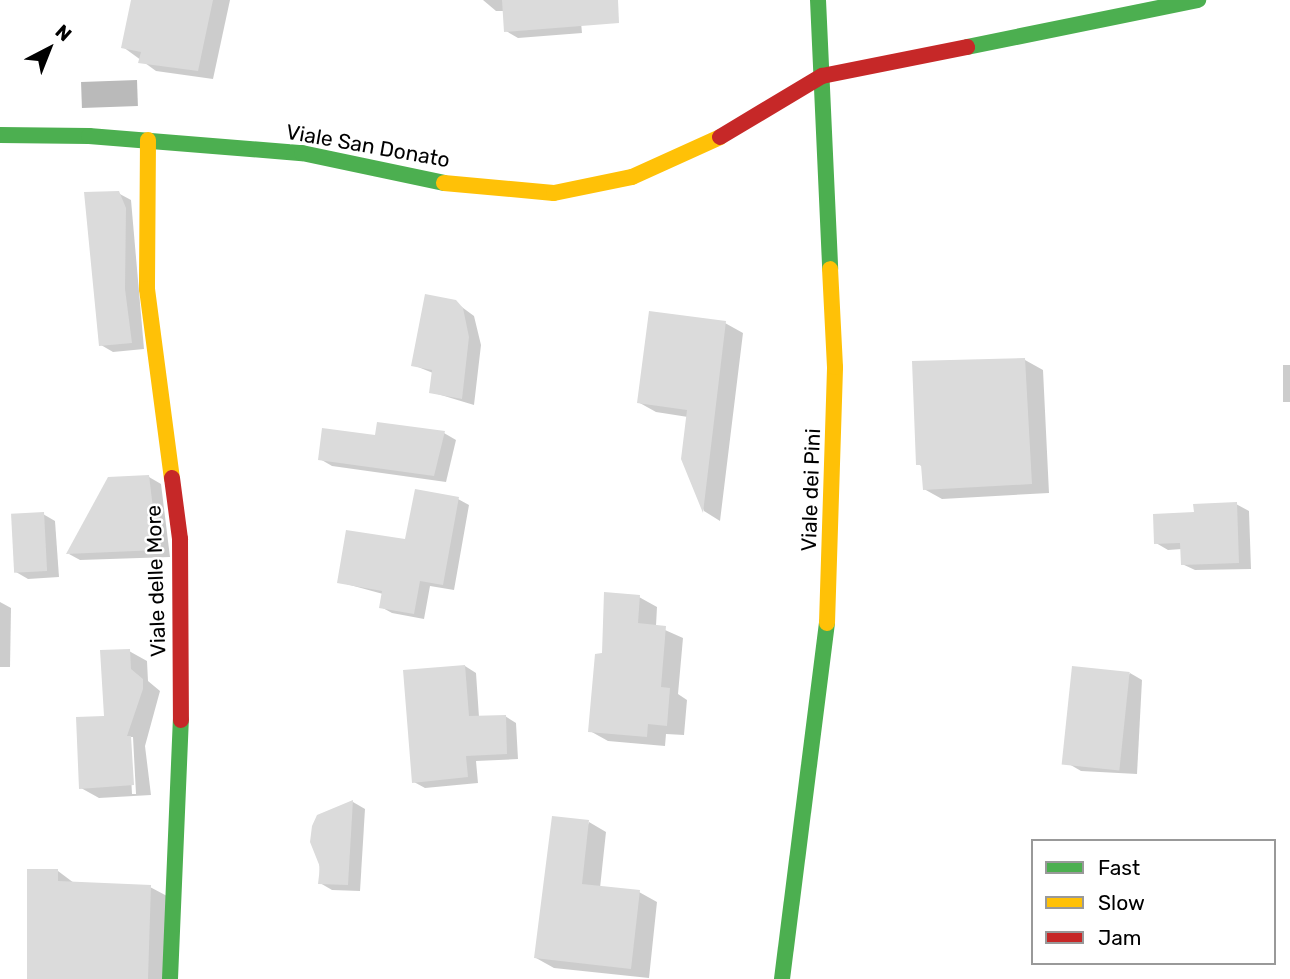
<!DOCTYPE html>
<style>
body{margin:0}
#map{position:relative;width:1290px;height:979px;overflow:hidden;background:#fff;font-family:Rubik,sans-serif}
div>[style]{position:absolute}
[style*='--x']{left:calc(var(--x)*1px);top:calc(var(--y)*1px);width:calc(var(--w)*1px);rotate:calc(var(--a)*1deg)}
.water>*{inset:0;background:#bababa;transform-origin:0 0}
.shadow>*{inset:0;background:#0003;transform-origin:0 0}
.building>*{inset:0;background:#dbdbdb;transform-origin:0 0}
.fast>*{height:16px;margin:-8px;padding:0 8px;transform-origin:8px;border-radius:8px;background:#4caf50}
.slow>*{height:16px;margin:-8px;padding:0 8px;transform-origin:8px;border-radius:8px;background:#ffc107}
.jam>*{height:16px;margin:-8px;padding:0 8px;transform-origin:8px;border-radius:8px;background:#c62828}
span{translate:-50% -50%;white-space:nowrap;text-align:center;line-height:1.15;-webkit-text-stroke:5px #fff;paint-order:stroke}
.street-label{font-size:21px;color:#000}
.legend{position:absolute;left:1031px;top:839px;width:245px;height:126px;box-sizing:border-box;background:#fff;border:2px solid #999;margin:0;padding:9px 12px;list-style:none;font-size:21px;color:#000}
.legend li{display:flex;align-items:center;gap:14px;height:35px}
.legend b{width:35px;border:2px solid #999}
.north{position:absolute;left:14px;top:14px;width:70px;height:70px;-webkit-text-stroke:5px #fff;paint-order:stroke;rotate:42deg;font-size:19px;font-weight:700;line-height:28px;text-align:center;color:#000}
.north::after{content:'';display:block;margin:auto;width:24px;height:32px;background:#000;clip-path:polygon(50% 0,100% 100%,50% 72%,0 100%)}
</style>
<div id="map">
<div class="water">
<div style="left:137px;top:80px;width:26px;height:56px;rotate:88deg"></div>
</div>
<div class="shadow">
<div style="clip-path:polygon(133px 0,230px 0,213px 79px,156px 71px,123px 47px)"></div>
<div style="clip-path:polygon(483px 0,579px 0,582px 33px,518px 38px,506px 31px,504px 11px,496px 11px)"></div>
<div style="clip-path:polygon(118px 193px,131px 200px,144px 349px,113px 352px,101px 345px)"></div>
<div style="clip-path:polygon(455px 302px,474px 316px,481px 345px,474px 405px,431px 392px,433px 373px,413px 365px)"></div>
<div style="clip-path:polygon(725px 323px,743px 333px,720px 521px,704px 511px,683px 459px,688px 417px,656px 412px,638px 402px)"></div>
<div style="clip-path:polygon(1025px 360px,1043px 370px,1049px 493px,942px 499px,924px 489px,923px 467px,918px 464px)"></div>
<div style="left:1283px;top:365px;width:7px;height:37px"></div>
<div style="clip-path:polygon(444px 433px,456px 440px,446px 482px,332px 466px,320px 459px,377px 437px)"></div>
<div style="clip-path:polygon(149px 477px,161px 484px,170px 557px,80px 560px,69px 554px)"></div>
<div style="clip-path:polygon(458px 499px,469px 505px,454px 590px,430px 586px,424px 619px,392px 613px,381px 607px,383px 594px,339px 582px,407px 541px)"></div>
<div style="clip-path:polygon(1236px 504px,1249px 511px,1251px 569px,1195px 570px,1182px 564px,1182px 549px,1168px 550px,1156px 543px,1195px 514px)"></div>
<div style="clip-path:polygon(43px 514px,55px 521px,59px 577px,28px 579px,16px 572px)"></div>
<div style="clip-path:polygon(639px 597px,657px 607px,656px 626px,683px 638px,678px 694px,687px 700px,684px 735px,666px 734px,665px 746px,608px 741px,590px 731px,604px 655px)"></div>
<div style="clip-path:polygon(0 602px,11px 608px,10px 667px,0 667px)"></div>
<div style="clip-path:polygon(evenodd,129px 651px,147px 661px,148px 681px,160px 691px,145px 746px,151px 795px,99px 798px,81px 788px,129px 651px,129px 737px,133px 737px,136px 794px,132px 794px,129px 737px)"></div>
<div style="clip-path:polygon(465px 666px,476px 673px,479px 717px,505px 716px,516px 723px,518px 759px,476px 761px,478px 783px,425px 788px,414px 782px)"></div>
<div style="clip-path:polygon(1130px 673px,1142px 680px,1137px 774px,1081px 771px,1069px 764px)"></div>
<div style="clip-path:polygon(353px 802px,365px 809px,360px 891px,332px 890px,320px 883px,318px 817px)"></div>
<div style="clip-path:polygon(589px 822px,606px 832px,600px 888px,639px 892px,657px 902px,649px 978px,554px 968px,536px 958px)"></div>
<div style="clip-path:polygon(58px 871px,74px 883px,150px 887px,167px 896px,166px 979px,28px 979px)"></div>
</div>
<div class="building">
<div style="clip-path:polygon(131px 0,213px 0,198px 71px,138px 63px,141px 52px,121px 48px)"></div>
<div style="clip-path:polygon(502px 0,618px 0,619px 23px,504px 32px)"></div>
<div style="clip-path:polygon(119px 191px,126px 208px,125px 289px,132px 343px,99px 346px,84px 192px)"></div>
<div style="clip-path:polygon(425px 294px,456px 300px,463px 308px,469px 337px,462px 399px,429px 393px,432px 370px,411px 366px)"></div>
<div style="clip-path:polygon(649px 311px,726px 321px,703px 513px,681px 459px,687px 410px,637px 403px)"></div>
<div style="clip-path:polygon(1025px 358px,1032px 484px,923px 490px,921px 465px,916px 465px,912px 361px)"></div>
<div style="clip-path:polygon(377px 422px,445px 431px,434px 476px,318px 460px,322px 428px,375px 435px)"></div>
<div style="clip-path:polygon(149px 475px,158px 550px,66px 554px,108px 477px)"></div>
<div style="clip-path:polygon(415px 489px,459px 497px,443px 585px,420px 581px,414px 614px,379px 608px,382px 591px,337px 583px,346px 530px,405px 539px)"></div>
<div style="clip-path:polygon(1237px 502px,1239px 563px,1181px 565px,1180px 543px,1154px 544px,1153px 514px,1194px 512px,1193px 504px)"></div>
<div style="left:44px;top:512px;width:59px;height:33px;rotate:87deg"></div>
<div style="clip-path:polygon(604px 592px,640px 595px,638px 623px,666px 626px,661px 687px,670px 688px,667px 726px,648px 724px,647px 737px,588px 732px,595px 654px,602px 653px)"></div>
<div style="clip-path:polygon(130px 649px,131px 669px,143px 679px,143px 689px,127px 736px,131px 736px,134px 785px,79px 789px,76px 717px,104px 716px,100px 650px)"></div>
<div style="clip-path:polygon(465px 665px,469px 716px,506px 715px,507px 754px,466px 756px,468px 777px,412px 783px,403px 670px)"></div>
<div style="left:1072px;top:666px;width:58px;height:99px;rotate:6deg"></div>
<div style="clip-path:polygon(353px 800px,348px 885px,318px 884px,320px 867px,310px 842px,312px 826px,317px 815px)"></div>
<div style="clip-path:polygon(552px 816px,589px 820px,582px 884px,640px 890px,631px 969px,534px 958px)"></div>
<div style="clip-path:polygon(27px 869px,58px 869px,58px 881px,151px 885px,148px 979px,27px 979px)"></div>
</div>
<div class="fast">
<div style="--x:818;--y:0;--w:269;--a:87.4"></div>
<div style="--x:967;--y:47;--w:236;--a:-11.5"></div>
<div style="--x:0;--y:135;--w:89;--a:0.6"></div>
<div style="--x:89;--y:136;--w:214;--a:4.6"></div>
<div style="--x:302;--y:153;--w:145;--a:11.9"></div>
<div style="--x:170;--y:979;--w:259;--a:-87.6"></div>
<div style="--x:782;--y:979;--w:359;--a:-82.8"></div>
</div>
<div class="slow">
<div style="--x:148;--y:140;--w:149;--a:90.4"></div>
<div style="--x:147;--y:289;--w:191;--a:82.5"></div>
<div style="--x:444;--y:183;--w:110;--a:5.2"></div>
<div style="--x:554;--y:193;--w:80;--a:-11.6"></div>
<div style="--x:632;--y:177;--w:97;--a:-24.4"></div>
<div style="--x:827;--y:623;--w:256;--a:-88.2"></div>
<div style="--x:835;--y:367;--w:98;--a:-92.9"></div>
</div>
<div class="jam">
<div style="--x:720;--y:137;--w:119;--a:-30.9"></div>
<div style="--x:822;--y:76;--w:148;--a:-11.3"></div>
<div style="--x:172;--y:478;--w:62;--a:82.5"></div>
<div style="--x:180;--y:539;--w:181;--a:89.7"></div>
</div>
<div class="street-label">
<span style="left:368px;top:146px;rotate:10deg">Viale San Donato</span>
<span style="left:811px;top:490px;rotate:-88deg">Viale dei Pini</span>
<span style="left:156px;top:581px;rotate:-92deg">Viale delle More</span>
</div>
<ul class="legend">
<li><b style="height:9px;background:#4caf50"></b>Fast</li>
<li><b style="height:9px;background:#ffc107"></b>Slow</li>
<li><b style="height:9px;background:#c62828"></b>Jam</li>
</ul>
<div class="north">N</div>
</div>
